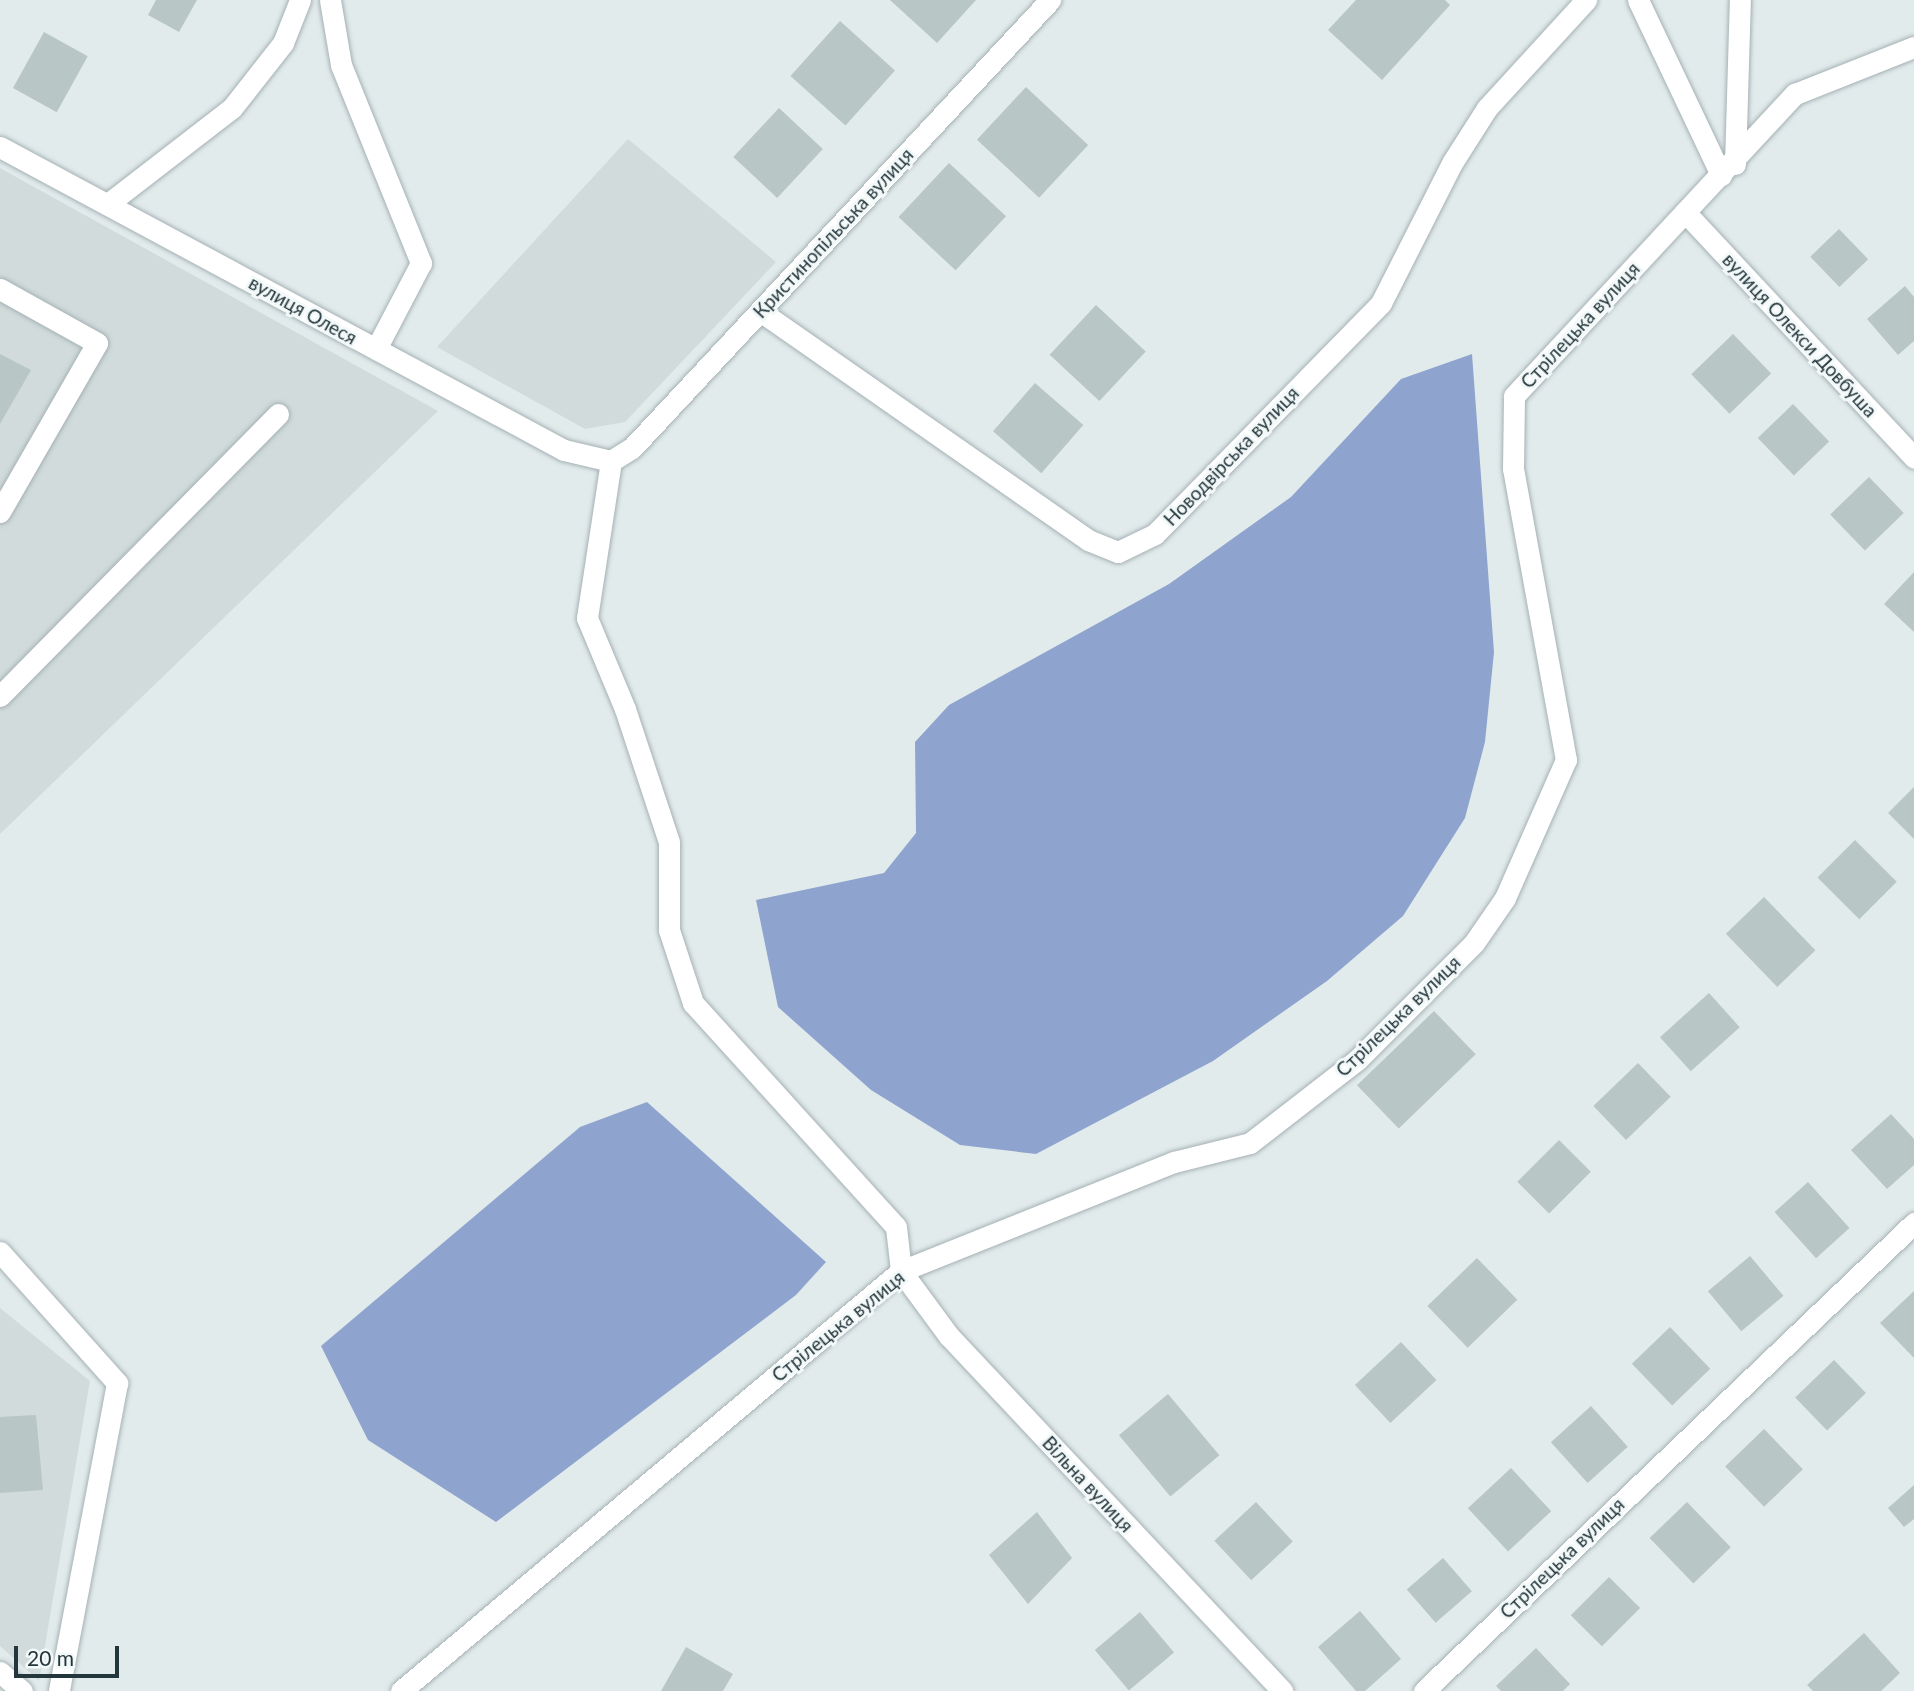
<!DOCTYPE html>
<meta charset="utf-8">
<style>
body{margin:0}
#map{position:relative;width:1914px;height:1691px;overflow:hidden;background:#e2ebec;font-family:Lato,sans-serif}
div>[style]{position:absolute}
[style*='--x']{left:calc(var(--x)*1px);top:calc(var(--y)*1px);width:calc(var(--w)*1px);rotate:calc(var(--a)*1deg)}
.built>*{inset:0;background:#d1dbdb}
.water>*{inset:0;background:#8ea4ce}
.building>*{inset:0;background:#b8c6c6;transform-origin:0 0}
.roads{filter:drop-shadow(0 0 2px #a5b1b4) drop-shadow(0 0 2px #a5b1b4)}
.minor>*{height:21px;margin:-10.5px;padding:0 10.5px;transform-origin:10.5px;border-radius:10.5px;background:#fff}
span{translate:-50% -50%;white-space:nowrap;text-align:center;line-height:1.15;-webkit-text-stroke:6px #f3f8f8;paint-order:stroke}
.street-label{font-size:19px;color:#23363c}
.scale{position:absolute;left:14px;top:1646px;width:105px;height:32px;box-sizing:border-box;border:4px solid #23363c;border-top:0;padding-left:9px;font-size:21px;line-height:24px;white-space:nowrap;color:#23363c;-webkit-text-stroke:5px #f3f8f8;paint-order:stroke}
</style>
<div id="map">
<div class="built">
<div style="clip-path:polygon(628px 139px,776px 262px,625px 422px,585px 429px,437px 347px)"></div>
<div style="clip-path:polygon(0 168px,438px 411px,0 834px)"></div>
<div style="clip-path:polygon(0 1308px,90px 1381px,39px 1681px,0 1646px)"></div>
</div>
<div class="water">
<div style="clip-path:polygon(1472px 354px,1494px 652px,1485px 742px,1465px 818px,1403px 916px,1327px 981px,1213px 1061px,1036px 1154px,960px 1145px,871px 1090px,778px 1007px,756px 900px,884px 873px,916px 833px,915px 742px,949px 705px,1169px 584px,1291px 497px,1401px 379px)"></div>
<div style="clip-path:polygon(647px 1102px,826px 1262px,796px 1295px,496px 1522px,368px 1440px,321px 1346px,580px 1127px)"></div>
</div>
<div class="building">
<div style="clip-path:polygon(156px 0,197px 0,179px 32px,148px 15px)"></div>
<div style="clip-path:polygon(890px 0,976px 0,937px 43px)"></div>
<div style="clip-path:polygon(1356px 0,1445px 0,1450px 5px,1382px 80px,1328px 30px)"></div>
<div style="left:840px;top:21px;width:74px;height:74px;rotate:42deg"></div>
<div style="left:44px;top:32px;width:50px;height:64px;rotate:29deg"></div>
<div style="left:1026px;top:87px;width:85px;height:72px;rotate:43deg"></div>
<div style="left:779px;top:108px;width:60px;height:67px;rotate:43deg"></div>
<div style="left:949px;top:163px;width:78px;height:74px;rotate:43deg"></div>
<div style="left:1839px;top:229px;width:42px;height:40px;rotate:46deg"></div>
<div style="clip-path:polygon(1905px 286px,1914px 297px,1914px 341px,1898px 355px,1867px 319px)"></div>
<div style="left:1096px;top:305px;width:68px;height:68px;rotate:43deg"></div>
<div style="left:1733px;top:334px;width:55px;height:58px;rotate:46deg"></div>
<div style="clip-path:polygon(0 354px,31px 370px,0 424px)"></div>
<div style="left:1035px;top:383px;width:64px;height:64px;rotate:41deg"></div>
<div style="left:1793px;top:404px;width:52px;height:49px;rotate:46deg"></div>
<div style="left:1869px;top:477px;width:50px;height:54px;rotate:46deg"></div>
<div style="clip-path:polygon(1914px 572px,1914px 632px,1884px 604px)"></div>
<div style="clip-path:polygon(1914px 787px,1914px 839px,1888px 813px)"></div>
<div style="left:1855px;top:840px;width:59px;height:53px;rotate:45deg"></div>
<div style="left:1764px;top:897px;width:74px;height:53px;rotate:46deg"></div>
<div style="left:1709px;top:993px;width:46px;height:66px;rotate:48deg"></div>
<div style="left:1434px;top:1011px;width:60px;height:107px;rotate:46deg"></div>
<div style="left:1638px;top:1063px;width:47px;height:62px;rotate:46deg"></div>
<div style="clip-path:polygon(1891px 1114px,1914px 1139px,1914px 1165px,1887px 1189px,1851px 1150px)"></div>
<div style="left:1559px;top:1140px;width:45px;height:59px;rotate:45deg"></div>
<div style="left:1808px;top:1182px;width:62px;height:45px;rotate:48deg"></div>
<div style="left:1750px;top:1256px;width:52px;height:55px;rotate:50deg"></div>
<div style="left:1477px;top:1258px;width:58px;height:69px;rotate:46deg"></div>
<div style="clip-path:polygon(1914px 1291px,1914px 1358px,1880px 1323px)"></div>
<div style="left:1670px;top:1327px;width:58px;height:53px;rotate:46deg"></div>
<div style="left:1401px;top:1342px;width:52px;height:63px;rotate:47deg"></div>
<div style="left:1834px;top:1360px;width:46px;height:54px;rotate:46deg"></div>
<div style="left:1168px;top:1394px;width:80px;height:64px;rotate:50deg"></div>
<div style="left:1591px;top:1406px;width:55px;height:54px;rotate:48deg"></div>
<div style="clip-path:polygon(36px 1415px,43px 1490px,0 1493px,0 1417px)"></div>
<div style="left:1764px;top:1429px;width:56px;height:54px;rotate:46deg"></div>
<div style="left:1511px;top:1468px;width:59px;height:59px;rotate:47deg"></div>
<div style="clip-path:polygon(1914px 1485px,1914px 1519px,1904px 1527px,1888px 1508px)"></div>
<div style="left:1256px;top:1502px;width:54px;height:57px;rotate:47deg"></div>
<div style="left:1687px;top:1502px;width:63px;height:52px;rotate:46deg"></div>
<div style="clip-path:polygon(1037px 1512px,1072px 1558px,1028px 1604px,989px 1555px)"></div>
<div style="left:1443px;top:1558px;width:44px;height:48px;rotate:49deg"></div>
<div style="left:1609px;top:1577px;width:44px;height:54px;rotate:45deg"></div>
<div style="clip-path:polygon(1360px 1611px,1401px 1659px,1365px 1691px,1356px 1691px,1318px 1647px)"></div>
<div style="left:1140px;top:1612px;width:53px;height:59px;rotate:50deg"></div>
<div style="clip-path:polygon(1864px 1633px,1900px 1673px,1881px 1691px,1813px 1691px,1807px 1685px)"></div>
<div style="clip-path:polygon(686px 1647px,733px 1674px,723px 1691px,661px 1691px)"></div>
<div style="clip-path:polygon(1536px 1648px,1570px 1684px,1563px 1691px,1501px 1691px,1496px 1686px)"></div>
</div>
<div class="roads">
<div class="minor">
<div style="--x:330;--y:0;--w:66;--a:80.4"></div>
<div style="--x:341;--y:65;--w:214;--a:68"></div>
<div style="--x:421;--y:263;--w:97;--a:117.6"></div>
<div style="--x:1638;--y:0;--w:194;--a:64.6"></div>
<div style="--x:0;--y:147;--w:640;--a:28.25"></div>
<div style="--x:564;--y:450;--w:48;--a:13.2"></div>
<div style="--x:1735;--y:164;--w:164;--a:-88.3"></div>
<div style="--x:109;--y:203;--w:155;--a:-37.7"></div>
<div style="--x:232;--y:108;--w:83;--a:-51.9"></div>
<div style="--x:283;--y:43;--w:46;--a:-68.4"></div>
<div style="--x:1685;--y:212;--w:336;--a:47"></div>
<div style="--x:0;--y:289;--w:111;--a:29.1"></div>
<div style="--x:97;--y:343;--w:195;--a:119.9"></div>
<div style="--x:760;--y:311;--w:400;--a:34.9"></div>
<div style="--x:1088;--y:540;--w:32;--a:22"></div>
<div style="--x:1118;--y:552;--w:41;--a:-25.9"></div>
<div style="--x:1155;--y:534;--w:323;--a:-45.6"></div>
<div style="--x:1381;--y:303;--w:157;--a:-63.1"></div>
<div style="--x:1452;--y:163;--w:65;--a:-57.5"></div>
<div style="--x:1487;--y:108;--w:147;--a:-47.5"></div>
<div style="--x:611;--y:461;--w:159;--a:98.7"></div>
<div style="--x:587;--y:618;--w:99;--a:67.3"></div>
<div style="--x:625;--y:709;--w:140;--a:71.7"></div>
<div style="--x:669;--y:842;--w:88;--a:90"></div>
<div style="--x:669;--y:930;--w:77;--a:71.8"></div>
<div style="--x:693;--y:1003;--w:302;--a:47.8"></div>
<div style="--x:896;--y:1227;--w:44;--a:83.5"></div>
<div style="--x:901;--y:1271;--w:81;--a:53.6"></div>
<div style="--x:949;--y:1336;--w:487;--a:46.8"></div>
<div style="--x:611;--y:461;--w:25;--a:-32"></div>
<div style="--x:632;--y:448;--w:613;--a:-46.98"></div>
<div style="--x:0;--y:696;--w:396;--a:-45.4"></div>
<div style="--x:0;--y:1252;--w:176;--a:48.2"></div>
<div style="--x:117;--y:1383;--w:313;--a:100.7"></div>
<div style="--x:0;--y:1672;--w:29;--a:41"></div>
<div style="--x:401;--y:1691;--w:653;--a:-40.03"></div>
<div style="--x:901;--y:1271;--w:294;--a:-21.8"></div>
<div style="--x:1174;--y:1162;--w:78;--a:-14"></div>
<div style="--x:1250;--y:1143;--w:135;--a:-37.8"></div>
<div style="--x:1357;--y:1060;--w:165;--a:-45"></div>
<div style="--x:1474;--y:943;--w:55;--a:-55.4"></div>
<div style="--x:1505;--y:898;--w:151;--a:-66.2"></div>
<div style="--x:1566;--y:760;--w:296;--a:-100.3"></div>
<div style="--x:1513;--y:469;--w:73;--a:-89.2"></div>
<div style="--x:1514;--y:396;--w:413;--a:-47.1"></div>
<div style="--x:1795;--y:94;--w:128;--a:-21.6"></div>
<div style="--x:1424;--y:1691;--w:678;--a:-43.68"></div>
</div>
</div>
<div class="street-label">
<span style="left:833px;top:233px;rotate:-47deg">Кристинопільська вулиця</span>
<span style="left:303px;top:310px;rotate:29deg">вулиця Олеся</span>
<span style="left:1580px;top:325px;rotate:-47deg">Стрілецька вулиця</span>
<span style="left:1800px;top:335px;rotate:47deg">вулиця Олекси Довбуша</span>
<span style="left:1231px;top:456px;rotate:-46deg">Новодвірська вулиця</span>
<span style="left:1398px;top:1016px;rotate:-44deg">Стрілецька вулиця</span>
<span style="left:838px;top:1326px;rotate:-39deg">Стрілецька вулиця</span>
<span style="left:1088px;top:1484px;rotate:47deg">Вільна вулиця</span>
<span style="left:1562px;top:1558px;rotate:-44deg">Стрілецька вулиця</span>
</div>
<div class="scale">20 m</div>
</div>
